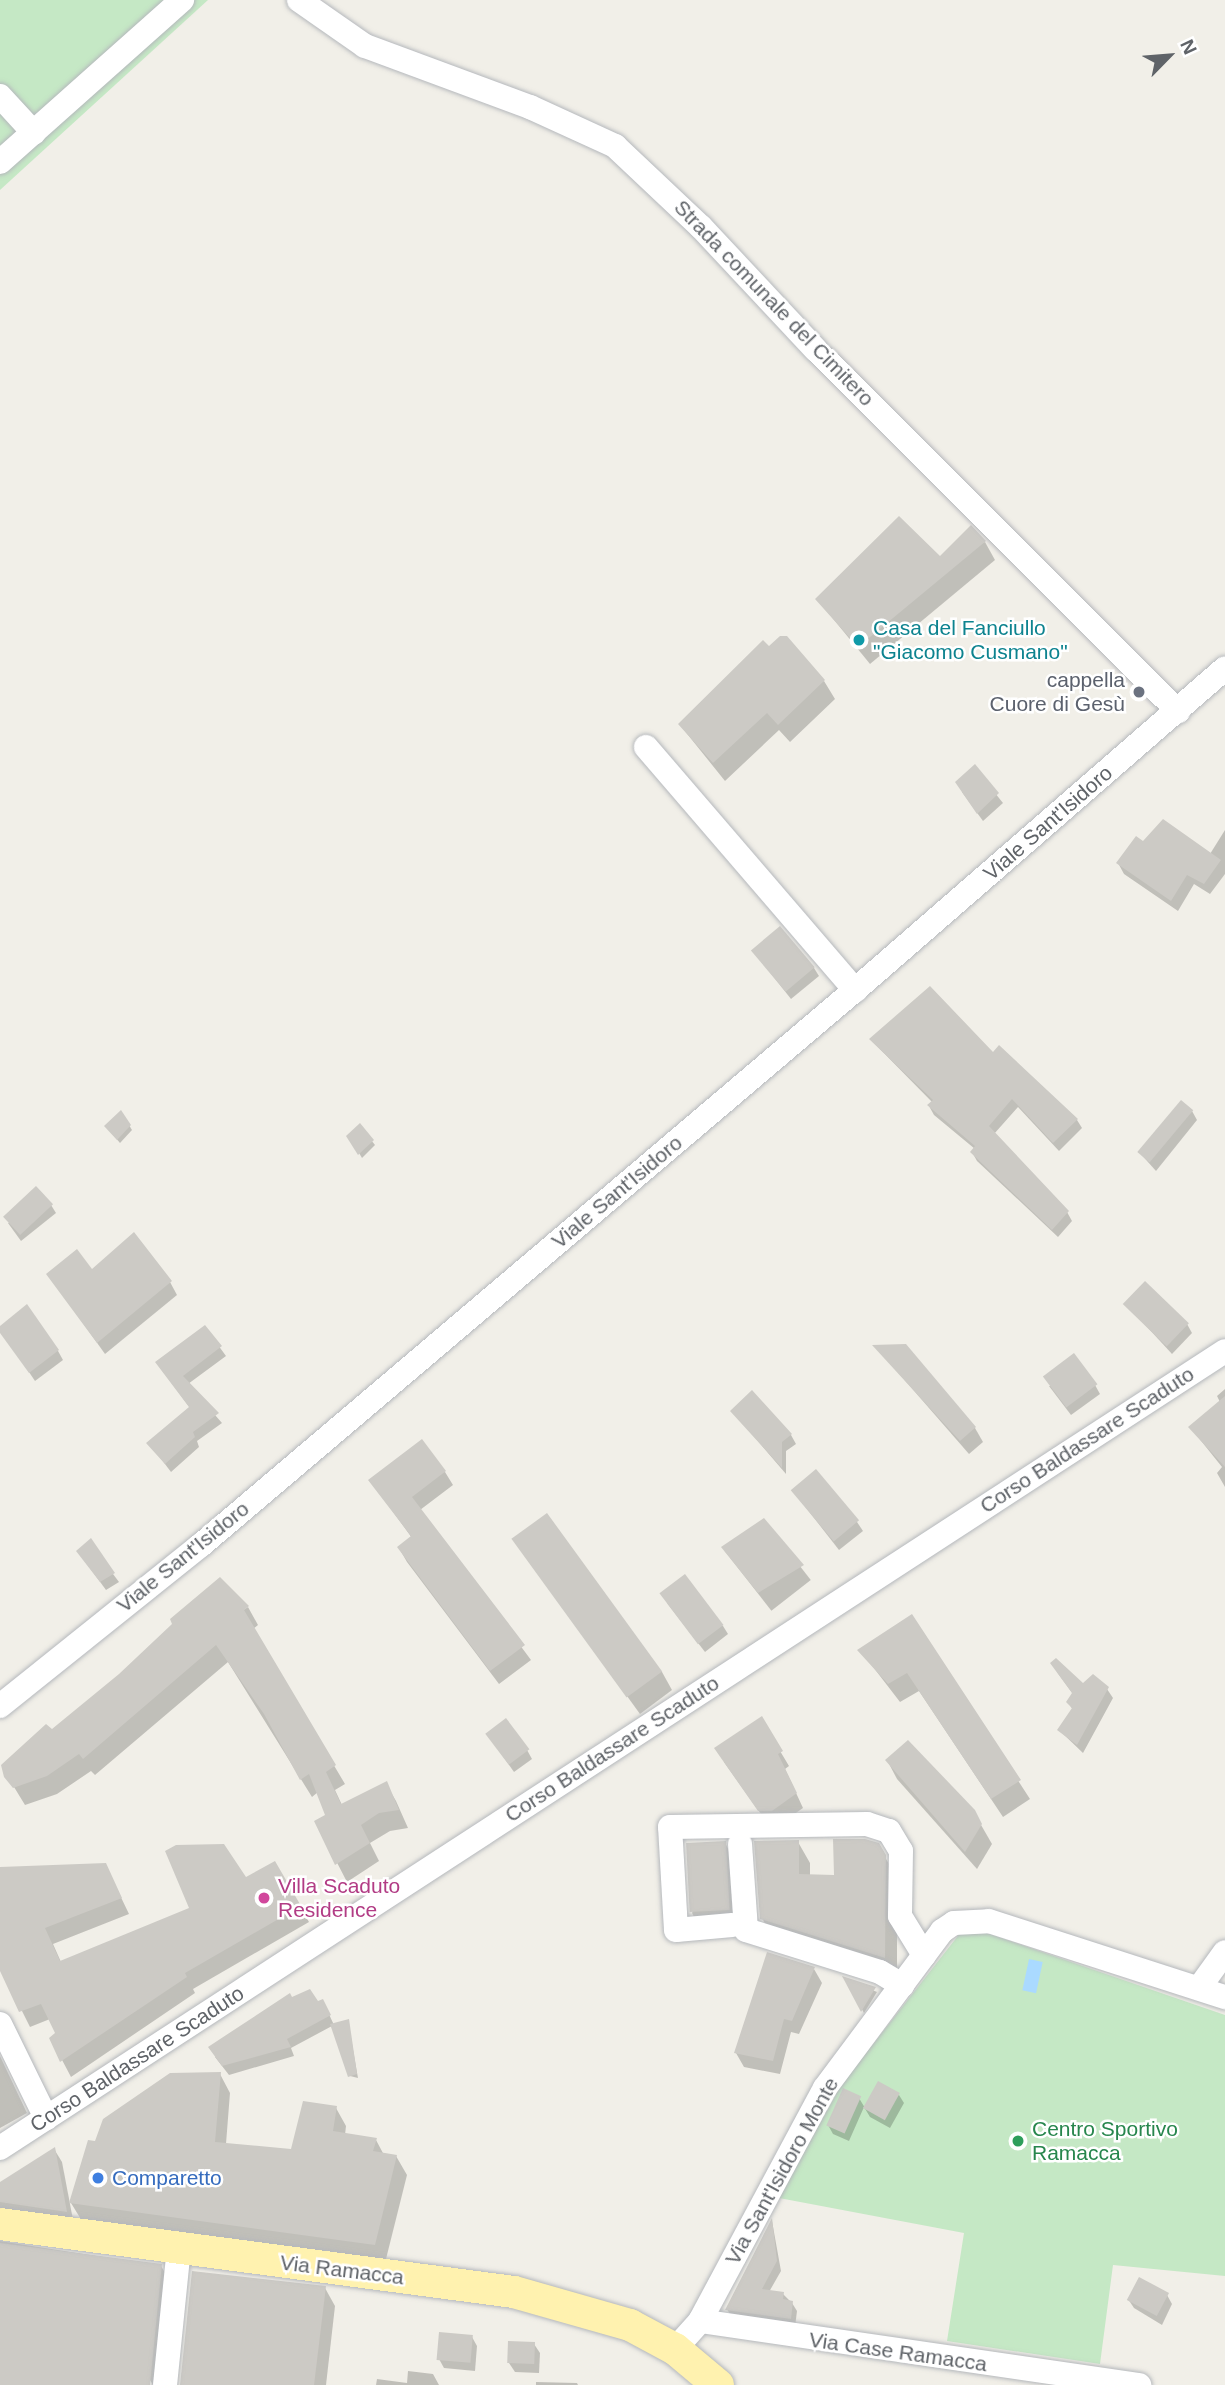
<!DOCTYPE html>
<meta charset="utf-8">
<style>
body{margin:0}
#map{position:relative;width:1225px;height:2385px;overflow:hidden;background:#f1efe8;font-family:Helvetica,sans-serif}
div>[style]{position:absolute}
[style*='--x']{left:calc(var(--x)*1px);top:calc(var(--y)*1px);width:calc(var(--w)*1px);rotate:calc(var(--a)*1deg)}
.green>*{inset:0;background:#c5e8c5}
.water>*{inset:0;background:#aadaff;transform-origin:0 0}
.shadow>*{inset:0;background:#0003;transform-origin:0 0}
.building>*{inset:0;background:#cccac5;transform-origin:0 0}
.roads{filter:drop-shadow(0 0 2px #b5b8bc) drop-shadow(0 0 2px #b5b8bc)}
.minor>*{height:24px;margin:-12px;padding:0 12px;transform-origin:12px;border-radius:12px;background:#fff}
.major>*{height:32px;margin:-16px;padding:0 16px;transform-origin:16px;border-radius:16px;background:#fff2af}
.dots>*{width:19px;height:19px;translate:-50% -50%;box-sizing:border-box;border:4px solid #fff;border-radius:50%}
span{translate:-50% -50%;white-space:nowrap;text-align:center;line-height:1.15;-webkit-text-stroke:5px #fff;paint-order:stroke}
.street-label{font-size:21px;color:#5f6368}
.culture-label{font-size:21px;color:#0d838f}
.left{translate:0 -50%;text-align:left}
.worship-label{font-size:21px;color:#5b616d}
.right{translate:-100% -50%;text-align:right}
.hotel-label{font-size:21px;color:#b23c85}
.leisure-label{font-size:21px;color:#27864d}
.shop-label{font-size:21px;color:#366cbe}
.north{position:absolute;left:1134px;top:21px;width:70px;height:70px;-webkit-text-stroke:5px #fff;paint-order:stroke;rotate:65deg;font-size:19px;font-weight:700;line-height:28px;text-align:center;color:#5f6368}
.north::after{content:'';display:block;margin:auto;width:24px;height:32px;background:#5f6368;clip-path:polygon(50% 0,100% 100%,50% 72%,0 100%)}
</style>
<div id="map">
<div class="green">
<div style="clip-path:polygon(0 0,208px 0,0 190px)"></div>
<div style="clip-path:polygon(975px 1929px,1225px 2015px,1225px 2276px,1113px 2265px,1100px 2364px,947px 2341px,964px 2233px,779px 2198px,841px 2085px,961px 1932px)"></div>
</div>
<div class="water">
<div style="left:1029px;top:1959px;width:14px;height:32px;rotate:12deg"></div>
</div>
<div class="shadow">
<div style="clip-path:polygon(985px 542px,995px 560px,870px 664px,817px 599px)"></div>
<div style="clip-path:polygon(824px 681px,835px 699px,790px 742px,779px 730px,725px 781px,680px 725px)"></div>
<div style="clip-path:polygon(974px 767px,1003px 803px,983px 821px,962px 792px)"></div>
<div style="clip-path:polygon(1225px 830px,1225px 874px,1210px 894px,1194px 884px,1178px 911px,1124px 874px,1118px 863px,1144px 843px,1210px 854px)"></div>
<div style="clip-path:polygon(753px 951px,814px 968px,819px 976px,791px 999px)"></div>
<div style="clip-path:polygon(871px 1040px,993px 1054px,1077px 1120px,1082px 1128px,1059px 1151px,1018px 1107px,994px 1134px,1067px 1212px,1072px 1221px,1058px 1237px,977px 1161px,972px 1152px,975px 1149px,934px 1115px,929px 1106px,933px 1103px)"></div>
<div style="clip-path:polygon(1192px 1111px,1197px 1120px,1156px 1171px,1139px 1152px)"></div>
<div style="clip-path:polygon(121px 1112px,132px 1130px,120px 1143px,109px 1130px)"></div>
<div style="clip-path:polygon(360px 1126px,375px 1145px,362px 1158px,349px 1136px)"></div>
<div style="clip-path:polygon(51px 1205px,56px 1213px,21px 1241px,8px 1223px)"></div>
<div style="clip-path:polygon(92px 1272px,170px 1282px,177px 1295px,105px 1354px,48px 1274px)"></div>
<div style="clip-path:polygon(1126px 1304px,1187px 1324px,1192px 1333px,1172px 1354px)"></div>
<div style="clip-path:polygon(205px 1327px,226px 1356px,188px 1384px,222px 1423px,197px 1441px,199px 1447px,171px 1472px,149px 1443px,190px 1408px,157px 1363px)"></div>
<div style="clip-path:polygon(0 1329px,58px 1351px,63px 1360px,35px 1381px)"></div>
<div style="clip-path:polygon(875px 1346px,975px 1428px,983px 1442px,969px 1454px)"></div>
<div style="clip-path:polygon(1095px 1385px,1100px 1394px,1071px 1415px,1049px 1386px)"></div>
<div style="clip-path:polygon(1225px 1389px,1225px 1487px,1217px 1473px,1222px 1467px,1190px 1427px,1220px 1402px,1217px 1396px)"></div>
<div style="clip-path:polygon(733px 1412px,791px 1435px,796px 1444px,786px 1451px,786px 1474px)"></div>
<div style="clip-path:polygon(445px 1472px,453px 1485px,420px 1510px,531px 1660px,499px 1684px,407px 1562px,399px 1548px,412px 1538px,370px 1480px)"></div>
<div style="clip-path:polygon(793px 1491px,857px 1522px,863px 1531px,839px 1550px)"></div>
<div style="left:764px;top:1520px;width:76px;height:50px;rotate:52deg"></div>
<div style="clip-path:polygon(514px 1540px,662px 1672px,672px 1690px,640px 1714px)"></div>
<div style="clip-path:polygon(84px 1560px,113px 1574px,119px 1582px,106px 1590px)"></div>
<div style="clip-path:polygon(667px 1603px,723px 1626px,728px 1634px,705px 1652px)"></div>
<div style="clip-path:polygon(248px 1607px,258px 1625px,253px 1629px,345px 1784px,335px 1790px,342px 1805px,386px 1784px,396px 1801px,408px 1828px,390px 1831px,370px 1843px,379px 1861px,347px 1882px,316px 1822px,327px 1815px,318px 1792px,312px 1797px,228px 1662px,95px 1775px,91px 1771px,57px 1794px,25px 1805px,14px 1787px,52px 1731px)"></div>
<div style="clip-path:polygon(912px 1617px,1030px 1799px,1003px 1817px,919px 1691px,900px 1702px,860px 1650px)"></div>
<div style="clip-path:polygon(1057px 1672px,1083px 1685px,1107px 1689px,1113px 1698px,1083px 1753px,1059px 1730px,1073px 1710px,1068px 1702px,1073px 1694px)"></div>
<div style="clip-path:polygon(761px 1719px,789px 1766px,785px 1769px,803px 1808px,780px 1824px,768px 1824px,724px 1762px)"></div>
<div style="clip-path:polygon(493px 1742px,527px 1750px,532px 1759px,514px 1772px)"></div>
<div style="clip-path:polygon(887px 1760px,973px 1811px,992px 1844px,977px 1869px,897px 1779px)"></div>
<div style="clip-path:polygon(798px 1842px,810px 1863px,810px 1876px,835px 1876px,878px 1845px,897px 1878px,897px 1977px,774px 1940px,762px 1918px)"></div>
<div style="clip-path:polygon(725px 1843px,736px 1863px,740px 1930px,703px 1933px,692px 1913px)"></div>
<div style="clip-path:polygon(275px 1863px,309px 1922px,193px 1989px,195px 1993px,71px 2077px,51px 2039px,57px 2033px,50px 2019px,30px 2027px,0 1967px,0 1869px,105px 1864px,129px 1914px,53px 1944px,61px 1962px,192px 1909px)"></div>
<div style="clip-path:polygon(814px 1969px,822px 1983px,799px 2034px,791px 2032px,780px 2074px,744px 2067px,736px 2053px)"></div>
<div style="clip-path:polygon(845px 1979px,877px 1992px,864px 2013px)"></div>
<div style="clip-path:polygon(291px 1999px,318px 2004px,327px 2010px,334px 2025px,348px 2021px,358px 2078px,350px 2076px,332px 2026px,291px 2048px,294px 2056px,229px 2075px,215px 2057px)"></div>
<div style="clip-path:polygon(0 2056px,27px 2113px,0 2128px)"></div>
<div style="clip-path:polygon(220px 2074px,230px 2093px,226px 2144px,292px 2151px,336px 2108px,346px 2126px,345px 2135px,376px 2140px,384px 2155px,396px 2156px,407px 2175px,385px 2263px,82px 2221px,71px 2203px,96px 2143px)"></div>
<div style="clip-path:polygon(899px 2095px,904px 2103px,890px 2128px,870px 2117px,864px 2107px,849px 2141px,833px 2134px,828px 2125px,859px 2098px,865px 2108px)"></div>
<div style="clip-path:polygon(54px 2149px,62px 2162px,74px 2225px,0 2215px,0 2184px)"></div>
<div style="clip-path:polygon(772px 2221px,781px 2271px,769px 2292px,783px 2294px,792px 2303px,797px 2311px,795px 2327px,732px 2318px,727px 2309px)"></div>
<div style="clip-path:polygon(0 2241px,161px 2266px,171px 2283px,153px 2385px,147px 2375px,149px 2385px,0 2385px)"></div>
<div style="clip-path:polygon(325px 2288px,335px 2306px,326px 2385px,182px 2385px)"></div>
<div style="clip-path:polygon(1167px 2295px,1172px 2304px,1162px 2325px,1134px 2308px,1128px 2299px)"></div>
<div style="clip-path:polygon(472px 2337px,477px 2346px,475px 2371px,444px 2368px,439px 2359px)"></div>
<div style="clip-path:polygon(534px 2344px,540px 2353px,539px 2373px,515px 2372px,509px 2363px)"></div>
<div style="clip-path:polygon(408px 2371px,433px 2374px,439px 2385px,376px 2385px,377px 2379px,407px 2383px)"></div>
<div style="clip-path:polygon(536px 2382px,577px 2383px,578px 2385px,536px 2385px)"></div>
</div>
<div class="building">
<div style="clip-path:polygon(899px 516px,940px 556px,971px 525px,986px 541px,858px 647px,815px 599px)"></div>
<div style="clip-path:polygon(780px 636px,787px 636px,825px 680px,778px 725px,767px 713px,713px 763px,678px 724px,763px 640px,769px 646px)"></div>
<div style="clip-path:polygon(975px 764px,999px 793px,977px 814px,955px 782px)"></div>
<div style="clip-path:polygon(1163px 819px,1221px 860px,1204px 884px,1187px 875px,1171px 901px,1116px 863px,1136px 836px,1143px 841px)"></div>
<div style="left:780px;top:926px;width:54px;height:38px;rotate:50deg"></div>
<div style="clip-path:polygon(930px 986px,993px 1052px,999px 1045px,1078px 1119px,1053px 1143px,1012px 1099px,989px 1126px,1069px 1211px,1052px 1230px,970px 1152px,975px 1146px,927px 1105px,933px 1100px,869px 1039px)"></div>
<div style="left:1181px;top:1100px;width:16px;height:68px;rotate:40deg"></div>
<div style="clip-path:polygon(121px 1110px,131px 1125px,117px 1140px,104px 1126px)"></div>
<div style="clip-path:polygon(360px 1123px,374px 1140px,358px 1155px,346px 1136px)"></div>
<div style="left:36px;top:1186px;width:25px;height:45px;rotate:47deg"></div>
<div style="clip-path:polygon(134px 1232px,172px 1281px,97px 1343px,46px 1274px,77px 1249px,92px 1269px)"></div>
<div style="left:1145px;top:1281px;width:61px;height:32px;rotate:44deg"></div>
<div style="clip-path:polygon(27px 1304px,59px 1350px,29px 1373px,0 1333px,0 1326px)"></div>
<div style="clip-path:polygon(205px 1325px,222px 1346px,183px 1376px,219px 1413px,193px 1432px,195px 1437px,165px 1464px,146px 1443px,189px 1407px,155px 1362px)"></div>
<div style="clip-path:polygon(906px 1344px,976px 1427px,960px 1441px,872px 1345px)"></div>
<div style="left:1074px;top:1353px;width:39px;height:39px;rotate:53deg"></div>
<div style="clip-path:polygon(752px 1390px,792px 1434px,782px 1442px,782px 1468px,730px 1411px)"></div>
<div style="clip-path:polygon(1225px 1396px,1225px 1467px,1188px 1427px)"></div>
<div style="clip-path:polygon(422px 1439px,446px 1471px,412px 1497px,525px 1645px,490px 1671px,397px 1547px,411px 1536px,368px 1480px)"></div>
<div style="left:816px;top:1469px;width:67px;height:33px;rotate:50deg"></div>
<div style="left:547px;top:1513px;width:196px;height:44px;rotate:54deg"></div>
<div style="clip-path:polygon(764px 1518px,804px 1565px,758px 1593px,721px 1547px)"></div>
<div style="clip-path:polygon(91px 1538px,115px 1573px,100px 1582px,76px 1551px)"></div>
<div style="left:685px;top:1574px;width:64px;height:32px;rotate:53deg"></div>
<div style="clip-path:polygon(220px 1577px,249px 1606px,244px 1610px,336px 1765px,326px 1772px,341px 1804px,387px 1781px,399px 1810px,379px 1813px,361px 1825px,370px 1843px,335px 1865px,314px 1821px,325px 1815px,309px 1774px,300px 1780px,264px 1714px,216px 1645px,83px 1759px,79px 1754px,47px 1776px,13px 1788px,4px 1777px,1px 1765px,46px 1724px,52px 1729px,119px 1674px,172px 1624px,170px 1619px)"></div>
<div style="clip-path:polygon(912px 1614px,1021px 1780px,991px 1799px,907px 1673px,888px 1684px,857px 1650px)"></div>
<div style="clip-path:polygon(1056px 1658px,1083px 1683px,1093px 1674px,1109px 1687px,1077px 1745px,1057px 1730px,1072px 1708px,1066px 1702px,1072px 1693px,1050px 1663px)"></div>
<div style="clip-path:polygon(762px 1716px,783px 1751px,778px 1754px,797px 1793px,772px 1811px,758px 1811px,714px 1748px)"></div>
<div style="left:506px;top:1718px;width:39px;height:26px;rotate:53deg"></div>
<div style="clip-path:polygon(908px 1740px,975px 1810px,982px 1824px,965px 1852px,885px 1760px)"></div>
<div style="clip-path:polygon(833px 1839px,865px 1839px,879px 1843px,886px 1855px,885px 1958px,760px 1919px,754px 1841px,799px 1840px,799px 1874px,834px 1875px)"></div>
<div style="left:726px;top:1841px;width:69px;height:40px;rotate:87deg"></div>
<div style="clip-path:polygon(224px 1844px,246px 1877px,275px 1861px,301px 1906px,185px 1973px,187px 1977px,60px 2062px,49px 2038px,55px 2033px,41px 2004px,19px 2012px,0 1971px,0 1867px,106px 1863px,122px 1898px,45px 1928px,60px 1961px,189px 1908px,165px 1851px,176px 1845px)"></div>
<div style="clip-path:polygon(767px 1952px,815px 1967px,792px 2021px,784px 2019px,773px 2061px,734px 2053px)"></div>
<div style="clip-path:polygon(842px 1976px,876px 1987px,861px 2012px)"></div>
<div style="clip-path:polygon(310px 1989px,318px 2001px,323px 1999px,331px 2015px,287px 2039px,291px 2047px,222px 2066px,208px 2047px,290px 1993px,292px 1997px)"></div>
<div style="clip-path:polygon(349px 2019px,357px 2074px,348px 2077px,330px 2024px)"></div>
<div style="clip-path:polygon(221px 2072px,215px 2142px,291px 2149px,303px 2101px,337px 2106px,333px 2131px,377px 2138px,373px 2151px,397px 2155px,375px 2245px,69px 2203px,88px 2140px,95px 2141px,103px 2119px,170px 2073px)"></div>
<div style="left:878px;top:2081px;width:25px;height:31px;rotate:29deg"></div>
<div style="left:843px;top:2088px;width:20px;height:41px;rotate:24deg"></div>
<div style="clip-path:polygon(55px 2147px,67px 2212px,0 2202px,0 2182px)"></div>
<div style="clip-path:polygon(772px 2218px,777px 2261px,762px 2289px,784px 2292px,783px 2299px,793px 2301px,791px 2319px,725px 2310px)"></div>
<div style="clip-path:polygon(0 2243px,162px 2264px,150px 2385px,0 2385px)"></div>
<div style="clip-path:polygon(192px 2271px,326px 2286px,314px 2385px,180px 2385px)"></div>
<div style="left:1139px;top:2277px;width:34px;height:26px;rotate:28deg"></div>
<div style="left:439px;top:2332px;width:34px;height:28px;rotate:5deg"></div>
<div style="left:508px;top:2341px;width:27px;height:22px;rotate:2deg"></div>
</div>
<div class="roads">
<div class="minor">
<div style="--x:299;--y:0;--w:80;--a:34.9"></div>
<div style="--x:365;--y:46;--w:176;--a:20.3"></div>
<div style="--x:530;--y:107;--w:94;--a:24.6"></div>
<div style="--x:615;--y:146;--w:118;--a:43.3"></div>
<div style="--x:701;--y:227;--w:167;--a:46.9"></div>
<div style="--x:815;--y:349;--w:513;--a:44.92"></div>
<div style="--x:0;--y:96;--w:50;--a:47.4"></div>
<div style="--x:0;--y:162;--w:244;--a:-41.7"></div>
<div style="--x:646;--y:747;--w:321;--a:49.3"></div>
<div style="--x:0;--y:1706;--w:258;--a:-38.7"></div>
<div style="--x:201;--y:1545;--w:858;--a:-40.32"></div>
<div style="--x:855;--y:990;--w:490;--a:-41"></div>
<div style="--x:740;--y:1844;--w:86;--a:86"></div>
<div style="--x:746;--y:1930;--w:140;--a:17.4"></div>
<div style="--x:880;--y:1972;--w:26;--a:31"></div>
<div style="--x:732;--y:1925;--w:56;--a:174.9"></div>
<div style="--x:676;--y:1930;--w:103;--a:-93.3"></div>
<div style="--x:670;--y:1827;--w:197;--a:-0.9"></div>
<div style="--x:867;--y:1824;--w:23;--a:18"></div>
<div style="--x:889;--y:1831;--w:23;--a:59"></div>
<div style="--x:901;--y:1851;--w:65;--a:90.9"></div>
<div style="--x:900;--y:1916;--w:46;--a:58.4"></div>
<div style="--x:1199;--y:1988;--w:44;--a:-54.2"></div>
<div style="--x:0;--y:2024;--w:105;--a:63.9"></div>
<div style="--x:0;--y:2148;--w:1461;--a:-33.05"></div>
<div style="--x:700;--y:2321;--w:444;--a:8.3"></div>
<div style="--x:675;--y:2349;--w:38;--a:-48"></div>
<div style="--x:700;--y:2321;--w:264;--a:-61.8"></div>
<div style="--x:825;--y:2088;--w:196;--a:-53.3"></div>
<div style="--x:942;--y:1931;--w:14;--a:-34"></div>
<div style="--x:954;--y:1923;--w:35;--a:-3"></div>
<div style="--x:989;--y:1921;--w:248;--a:17.9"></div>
<div style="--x:165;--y:2385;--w:138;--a:-84.2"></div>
</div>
<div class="major">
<div style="--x:0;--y:2224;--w:518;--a:7.54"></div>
<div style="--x:514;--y:2292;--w:121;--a:15.9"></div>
<div style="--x:630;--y:2325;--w:51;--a:28.1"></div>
<div style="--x:675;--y:2349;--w:56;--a:39.9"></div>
</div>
</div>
<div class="dots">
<div style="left:859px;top:640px;background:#0f9aa8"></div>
<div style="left:1139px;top:692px;background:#6b7280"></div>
<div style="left:264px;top:1898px;background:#d1479c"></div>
<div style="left:1018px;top:2141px;background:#2e9e5b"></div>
<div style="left:98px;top:2178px;background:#3f7fe0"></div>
</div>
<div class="street-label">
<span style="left:774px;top:303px;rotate:46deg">Strada comunale del Cimitero</span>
<span style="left:1048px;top:823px;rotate:-41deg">Viale Sant'Isidoro</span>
<span style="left:617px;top:1192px;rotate:-40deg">Viale Sant'Isidoro</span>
<span style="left:1087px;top:1440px;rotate:-33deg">Corso Baldassare Scaduto</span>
<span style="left:183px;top:1557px;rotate:-39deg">Viale Sant'Isidoro</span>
<span style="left:612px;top:1749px;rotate:-33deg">Corso Baldassare Scaduto</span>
<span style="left:137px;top:2059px;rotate:-33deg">Corso Baldassare Scaduto</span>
<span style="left:782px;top:2171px;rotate:-61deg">Via Sant'Isidoro Monte</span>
<span style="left:342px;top:2270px;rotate:7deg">Via Ramacca</span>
<span style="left:898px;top:2352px;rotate:8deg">Via Case Ramacca</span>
</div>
<div class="culture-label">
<span class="left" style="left:873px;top:640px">Casa del Fanciullo<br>"Giacomo Cusmano"</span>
</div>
<div class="worship-label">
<span class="right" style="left:1125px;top:692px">cappella<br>Cuore di Gesù</span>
</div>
<div class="hotel-label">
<span class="left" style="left:278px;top:1898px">Villa Scaduto<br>Residence</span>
</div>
<div class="leisure-label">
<span class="left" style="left:1032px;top:2141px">Centro Sportivo<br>Ramacca</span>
</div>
<div class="shop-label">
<span class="left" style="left:112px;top:2178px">Comparetto</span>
</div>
<div class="north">N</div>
</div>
